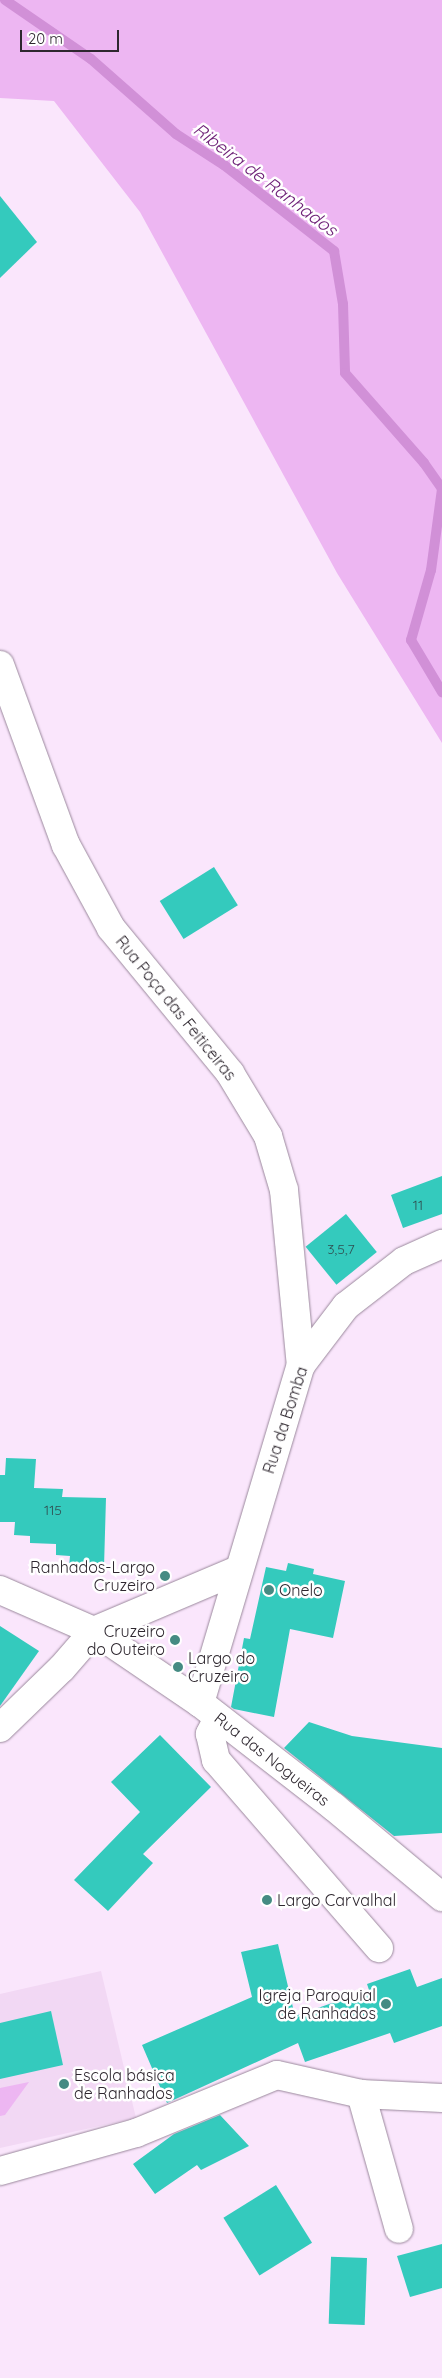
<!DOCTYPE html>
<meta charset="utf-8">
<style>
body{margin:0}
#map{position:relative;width:442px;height:2378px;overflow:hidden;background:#fae6fc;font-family:Quicksand,sans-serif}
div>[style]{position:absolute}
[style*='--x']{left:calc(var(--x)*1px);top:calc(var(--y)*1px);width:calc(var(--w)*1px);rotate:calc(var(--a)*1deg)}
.built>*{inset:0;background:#f2d8f4}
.green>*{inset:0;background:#edb6f2}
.stream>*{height:10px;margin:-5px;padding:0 5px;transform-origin:5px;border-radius:5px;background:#d190d7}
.building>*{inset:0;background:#34cabd;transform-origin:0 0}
.roads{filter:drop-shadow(0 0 1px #9a889c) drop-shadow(0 0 1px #9a889c)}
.minor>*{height:28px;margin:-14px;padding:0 14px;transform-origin:14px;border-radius:14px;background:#fff}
.tertiary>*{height:28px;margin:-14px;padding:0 14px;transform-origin:14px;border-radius:14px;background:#fff}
.dots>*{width:14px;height:14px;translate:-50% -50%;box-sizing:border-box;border:2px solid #fff;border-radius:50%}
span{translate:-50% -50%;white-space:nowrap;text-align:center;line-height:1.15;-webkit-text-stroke:5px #fff;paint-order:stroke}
.number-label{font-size:14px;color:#305052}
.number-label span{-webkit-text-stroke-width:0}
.street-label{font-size:16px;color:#2e272f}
.poi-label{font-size:16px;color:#2e272f}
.right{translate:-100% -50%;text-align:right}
.left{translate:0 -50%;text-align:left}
.water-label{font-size:18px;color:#6e2177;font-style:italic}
.scale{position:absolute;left:20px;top:30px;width:99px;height:22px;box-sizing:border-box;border:2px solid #2e272f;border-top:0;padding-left:6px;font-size:15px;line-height:18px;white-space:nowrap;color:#2e272f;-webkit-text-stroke:4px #fff;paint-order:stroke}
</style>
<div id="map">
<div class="built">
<div style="clip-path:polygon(101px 1971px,136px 2118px,0 2148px,0 1994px)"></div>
</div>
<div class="green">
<div style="clip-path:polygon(0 0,442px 0,442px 743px,337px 573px,140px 212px,54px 101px,0 98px)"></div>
<div style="clip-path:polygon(29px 2082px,5px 2115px,0 2116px,0 2088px)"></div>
</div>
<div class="stream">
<div style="--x:5;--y:0;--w:104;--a:34.5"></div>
<div style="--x:91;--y:59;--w:113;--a:41.4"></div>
<div style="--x:176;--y:134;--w:57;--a:32.9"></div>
<div style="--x:224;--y:165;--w:140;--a:38"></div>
<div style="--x:334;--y:251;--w:54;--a:80.4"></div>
<div style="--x:343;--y:304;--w:69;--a:88.3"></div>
<div style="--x:345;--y:373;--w:120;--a:48.7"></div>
<div style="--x:424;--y:463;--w:32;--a:55"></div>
<div style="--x:442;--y:489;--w:82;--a:97.7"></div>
<div style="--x:431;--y:570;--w:73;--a:105.9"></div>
<div style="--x:411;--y:640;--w:61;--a:59.2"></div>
</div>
<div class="building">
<div style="clip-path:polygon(0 196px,37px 242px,0 278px)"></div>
<div style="left:214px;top:867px;width:45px;height:64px;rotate:58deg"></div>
<div style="clip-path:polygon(442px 1176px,442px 1214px,403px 1228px,391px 1195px)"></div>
<div style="left:346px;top:1214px;width:49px;height:52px;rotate:51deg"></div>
<div style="clip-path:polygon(6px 1458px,36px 1459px,34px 1488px,63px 1489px,62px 1497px,106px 1498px,104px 1567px,69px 1566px,70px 1556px,56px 1555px,56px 1544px,30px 1543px,30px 1536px,14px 1535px,15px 1522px,0 1522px,0 1475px,5px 1475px)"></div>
<div style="clip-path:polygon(288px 1563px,314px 1569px,313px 1574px,345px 1581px,333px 1638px,290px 1629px,274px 1717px,234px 1709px,231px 1707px,244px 1638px,250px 1639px,266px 1567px,286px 1571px)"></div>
<div style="clip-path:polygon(0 1626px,39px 1651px,0 1706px)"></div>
<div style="clip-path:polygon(309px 1722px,352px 1736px,442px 1748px,442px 1833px,394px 1836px,284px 1748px)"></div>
<div style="clip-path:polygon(160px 1735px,211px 1787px,143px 1854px,153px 1863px,108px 1911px,74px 1880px,140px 1812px,111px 1782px)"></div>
<div style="clip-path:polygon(278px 1944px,295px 2016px,369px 1990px,367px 1984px,410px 1969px,417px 1987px,442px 1978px,442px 2026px,394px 2043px,390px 2033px,305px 2062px,298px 2043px,167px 2103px,142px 2045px,252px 1997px,241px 1952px)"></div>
<div style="clip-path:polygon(51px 2011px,63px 2065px,0 2079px,0 2023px)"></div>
<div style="clip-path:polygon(220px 2115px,249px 2146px,201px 2170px,197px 2165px,155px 2194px,133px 2164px,174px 2134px)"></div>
<div style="left:276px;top:2185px;width:68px;height:62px;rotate:58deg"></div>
<div style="clip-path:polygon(442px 2244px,442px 2288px,410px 2297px,397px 2256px)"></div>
<div style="left:367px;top:2258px;width:67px;height:36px;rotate:92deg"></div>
</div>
<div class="roads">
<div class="minor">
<div style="--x:0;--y:665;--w:192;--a:69.9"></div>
<div style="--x:66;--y:845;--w:94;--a:61.5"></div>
<div style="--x:111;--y:928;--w:188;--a:50.6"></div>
<div style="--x:230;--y:1073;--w:74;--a:58.9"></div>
<div style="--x:268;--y:1136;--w:56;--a:73.5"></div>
<div style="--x:284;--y:1190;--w:176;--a:84.5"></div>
<div style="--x:218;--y:1718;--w:18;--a:117"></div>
<div style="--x:210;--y:1734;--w:27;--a:77"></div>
<div style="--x:216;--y:1760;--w:249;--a:49.1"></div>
<div style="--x:0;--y:1728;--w:86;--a:-44.1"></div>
<div style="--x:62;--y:1668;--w:49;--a:-49.1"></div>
<div style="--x:361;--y:2094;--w:140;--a:74.3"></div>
<div style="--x:0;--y:2171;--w:141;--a:-15.6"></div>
<div style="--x:136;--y:2133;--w:152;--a:-22.4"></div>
<div style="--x:277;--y:2075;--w:86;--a:12.7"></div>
<div style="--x:361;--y:2094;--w:81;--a:2.8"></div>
</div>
<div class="tertiary">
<div style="--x:0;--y:1590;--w:103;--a:23.6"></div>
<div style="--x:94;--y:1631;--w:128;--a:34.2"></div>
<div style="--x:200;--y:1703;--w:170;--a:37.8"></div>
<div style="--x:334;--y:1807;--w:141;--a:39.8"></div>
<div style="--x:94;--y:1631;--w:156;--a:-23"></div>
<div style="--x:200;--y:1703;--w:353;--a:-73.4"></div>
<div style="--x:301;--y:1365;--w:74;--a:-52.7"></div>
<div style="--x:346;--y:1306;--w:73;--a:-37.8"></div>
<div style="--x:404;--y:1261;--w:42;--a:-24.1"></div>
</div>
</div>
<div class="dots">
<div style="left:165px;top:1576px;background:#458b83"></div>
<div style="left:269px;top:1590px;background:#458b83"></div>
<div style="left:175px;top:1640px;background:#458b83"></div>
<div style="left:178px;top:1667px;background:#458b83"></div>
<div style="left:267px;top:1900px;background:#458b83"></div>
<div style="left:386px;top:2004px;background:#458b83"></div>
<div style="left:64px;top:2084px;background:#458b83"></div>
</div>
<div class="number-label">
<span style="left:418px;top:1205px">11</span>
<span style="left:341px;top:1249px">3,5,7</span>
<span style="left:53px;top:1510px">115</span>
</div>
<div class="street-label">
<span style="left:176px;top:1008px;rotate:51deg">Rua Poça das Feiticeiras</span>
<span style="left:285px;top:1420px;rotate:-72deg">Rua da Bomba</span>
<span style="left:272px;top:1759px;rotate:38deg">Rua das Nogueiras</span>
</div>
<div class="poi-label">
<span class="right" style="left:155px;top:1576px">Ranhados-Largo<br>Cruzeiro</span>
<span class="left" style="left:279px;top:1590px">Onelo</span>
<span class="right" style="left:165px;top:1640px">Cruzeiro<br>do Outeiro</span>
<span class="left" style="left:188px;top:1667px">Largo do<br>Cruzeiro</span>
<span class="left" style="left:277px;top:1900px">Largo Carvalhal</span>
<span class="right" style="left:376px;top:2004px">Igreja Paroquial<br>de Ranhados</span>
<span class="left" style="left:74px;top:2084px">Escola básica<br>de Ranhados</span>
</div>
<div class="water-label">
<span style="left:265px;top:180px;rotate:37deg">Ribeira de Ranhados</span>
</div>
<div class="scale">20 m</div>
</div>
